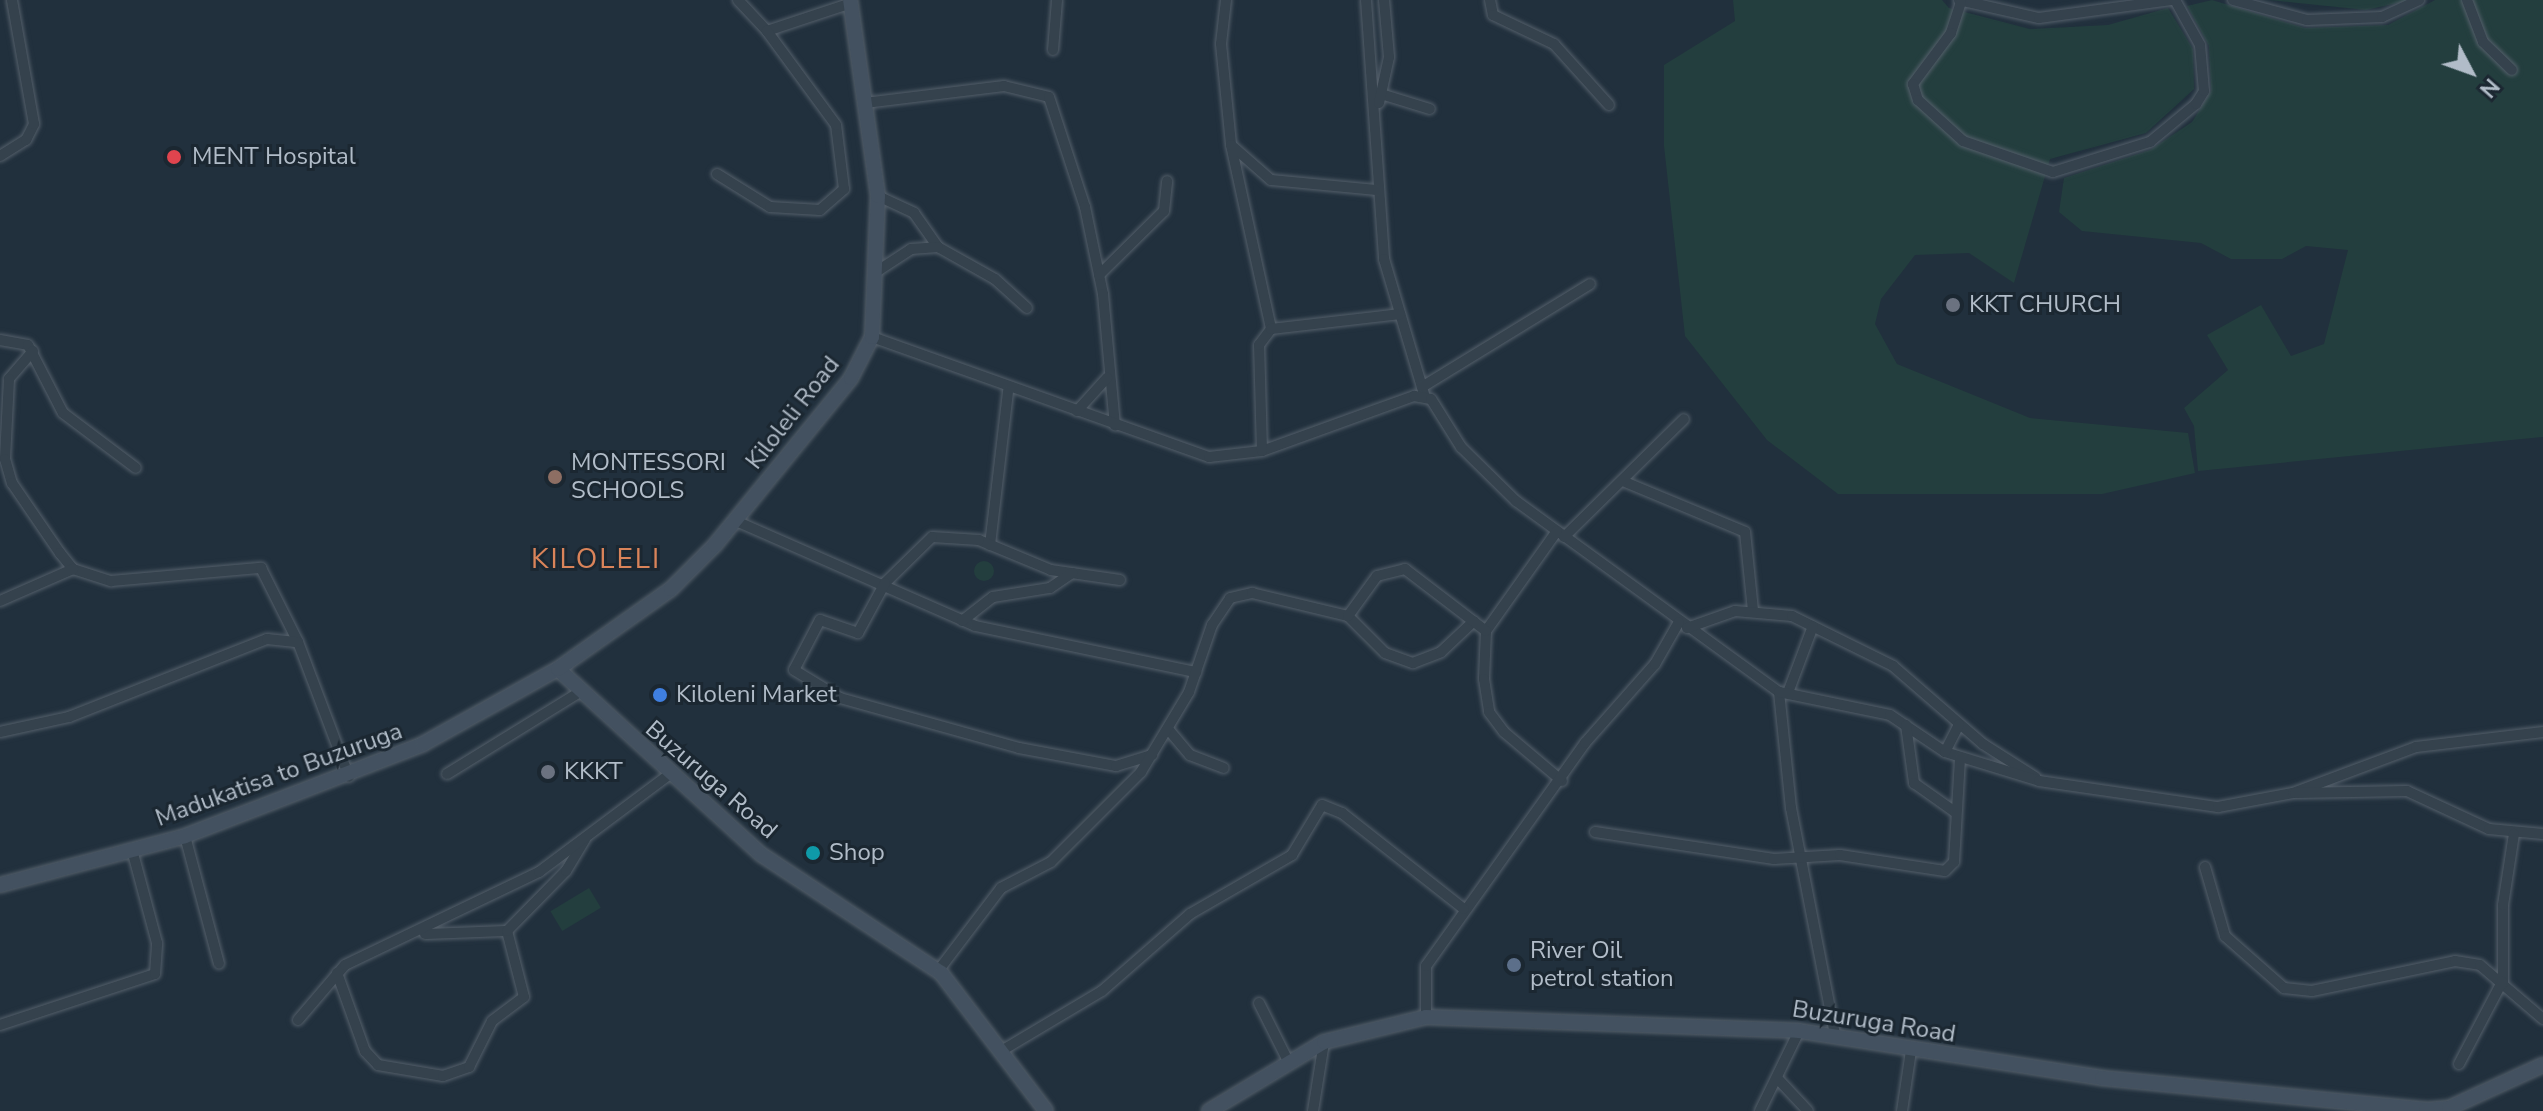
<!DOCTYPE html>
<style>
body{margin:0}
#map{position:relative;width:2543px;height:1111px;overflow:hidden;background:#21303d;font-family:"Nunito Sans",sans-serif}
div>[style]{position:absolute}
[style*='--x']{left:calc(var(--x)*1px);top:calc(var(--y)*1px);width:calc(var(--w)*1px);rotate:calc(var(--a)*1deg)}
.green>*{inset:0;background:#233e3e;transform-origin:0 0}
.round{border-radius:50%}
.roads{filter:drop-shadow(0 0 2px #545f6a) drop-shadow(0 0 2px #545f6a)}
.minor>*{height:10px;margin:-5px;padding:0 5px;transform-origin:5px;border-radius:5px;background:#35424d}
.secondary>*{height:14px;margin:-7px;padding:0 7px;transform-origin:7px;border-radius:7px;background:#435160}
.dots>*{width:22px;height:22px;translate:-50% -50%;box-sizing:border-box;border:4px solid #1b2731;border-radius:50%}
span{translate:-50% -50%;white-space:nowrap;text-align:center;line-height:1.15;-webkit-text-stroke:6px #1b2731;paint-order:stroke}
.poi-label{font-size:24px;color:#b1bcc8}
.left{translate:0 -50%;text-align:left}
.street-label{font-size:24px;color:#b1bcc8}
.quarter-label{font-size:28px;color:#da845a;letter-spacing:2px}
.north{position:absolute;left:2431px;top:32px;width:80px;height:80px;-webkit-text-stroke:6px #1b2731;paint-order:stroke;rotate:131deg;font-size:22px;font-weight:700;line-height:32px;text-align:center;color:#b1bcc8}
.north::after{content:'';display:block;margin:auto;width:28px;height:36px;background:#b1bcc8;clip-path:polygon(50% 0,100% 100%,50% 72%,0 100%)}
</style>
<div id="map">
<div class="green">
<div style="clip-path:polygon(1733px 0,1942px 0,1949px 8px,2030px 29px,2108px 25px,2168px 8px,2193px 49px,2194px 89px,2146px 133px,2050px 159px,2014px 283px,1969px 253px,1915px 255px,1881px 299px,1875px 324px,1897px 364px,2030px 418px,2188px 433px,2195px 473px,2102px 494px,1838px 494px,1767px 440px,1685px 336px,1664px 146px,1664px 65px,1735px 21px)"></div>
<div style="clip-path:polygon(2212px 0,2305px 28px,2388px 25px,2435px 0,2543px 0,2543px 437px,2198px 471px,2194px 426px,2184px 408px,2228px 370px,2207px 335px,2261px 305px,2291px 356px,2324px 344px,2348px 250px,2306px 246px,2282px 259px,2231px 259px,2201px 243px,2082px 231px,2059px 212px,2064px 178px,2150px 150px,2192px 122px,2211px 91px,2209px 46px,2187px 6px)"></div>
<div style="clip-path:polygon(2270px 0,2411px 0,2366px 10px)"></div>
<div class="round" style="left:974px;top:561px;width:20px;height:20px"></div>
<div style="left:589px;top:888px;width:23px;height:45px;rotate:59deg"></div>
</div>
<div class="roads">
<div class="minor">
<div style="--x:738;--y:0;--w:42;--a:46.9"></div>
<div style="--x:767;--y:31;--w:89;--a:-18.4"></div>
<div style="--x:1226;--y:0;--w:44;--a:96.5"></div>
<div style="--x:1221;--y:44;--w:101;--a:84.3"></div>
<div style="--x:1231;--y:145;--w:188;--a:77.7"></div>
<div style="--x:1366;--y:0;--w:260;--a:86"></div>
<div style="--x:1384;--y:259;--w:141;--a:73.5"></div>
<div style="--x:1490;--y:0;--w:15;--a:79"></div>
<div style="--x:1493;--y:15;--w:68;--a:25.4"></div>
<div style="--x:1554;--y:44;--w:82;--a:48"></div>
<div style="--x:1959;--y:0;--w:82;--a:12.7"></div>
<div style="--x:2039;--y:18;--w:135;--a:-7.7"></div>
<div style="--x:2233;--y:0;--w:77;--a:15.1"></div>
<div style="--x:2307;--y:20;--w:75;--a:-2.3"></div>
<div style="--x:2382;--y:17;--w:41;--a:-24.7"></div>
<div style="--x:2467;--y:0;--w:45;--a:69.1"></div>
<div style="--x:2483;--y:42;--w:40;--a:44"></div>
<div style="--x:1961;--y:2;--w:33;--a:108"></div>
<div style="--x:1951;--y:33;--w:64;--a:126.7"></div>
<div style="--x:1913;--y:84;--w:17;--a:73"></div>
<div style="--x:1918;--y:100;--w:61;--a:42.3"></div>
<div style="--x:1963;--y:141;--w:95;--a:19"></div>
<div style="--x:2053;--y:172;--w:102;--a:-17.2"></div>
<div style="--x:2150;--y:142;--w:60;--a:-39.6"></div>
<div style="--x:2196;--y:104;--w:15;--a:-58"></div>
<div style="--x:2204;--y:91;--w:46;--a:-95"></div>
<div style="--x:2200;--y:45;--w:51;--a:-119.1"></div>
<div style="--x:1053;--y:50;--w:50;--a:-85.4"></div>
<div style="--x:1381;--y:94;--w:51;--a:17"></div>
<div style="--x:865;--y:103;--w:140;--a:-7"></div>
<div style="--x:1004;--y:86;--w:46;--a:13.7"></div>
<div style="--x:1049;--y:97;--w:116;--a:71.9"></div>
<div style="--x:1085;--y:207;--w:89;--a:78.3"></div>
<div style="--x:1103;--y:294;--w:132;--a:84.8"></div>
<div style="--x:1379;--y:103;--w:47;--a:-77.7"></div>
<div style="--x:1389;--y:57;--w:57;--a:-95"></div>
<div style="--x:1231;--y:145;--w:53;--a:41.2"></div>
<div style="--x:1271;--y:180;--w:106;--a:5.4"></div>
<div style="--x:0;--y:156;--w:31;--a:-32"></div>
<div style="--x:26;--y:140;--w:18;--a:-63"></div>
<div style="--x:34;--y:124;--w:126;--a:-100.1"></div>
<div style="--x:717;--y:174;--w:62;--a:31.9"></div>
<div style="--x:770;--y:207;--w:50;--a:3.4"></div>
<div style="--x:820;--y:210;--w:32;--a:-41"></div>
<div style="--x:844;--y:189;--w:64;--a:-97.1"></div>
<div style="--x:836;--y:125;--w:117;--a:-126.3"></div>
<div style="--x:878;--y:196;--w:40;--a:25"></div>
<div style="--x:914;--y:213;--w:42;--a:54.8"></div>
<div style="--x:938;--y:247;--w:65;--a:29.3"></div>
<div style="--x:995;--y:279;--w:43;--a:42.2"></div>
<div style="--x:879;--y:270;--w:38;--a:-33"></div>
<div style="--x:911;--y:249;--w:27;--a:-4"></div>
<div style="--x:1099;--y:275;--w:91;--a:-44.6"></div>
<div style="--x:1164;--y:211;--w:30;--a:-84"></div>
<div style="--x:872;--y:337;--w:358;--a:19.6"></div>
<div style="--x:1209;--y:457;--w:53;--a:-6.5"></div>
<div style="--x:1262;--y:451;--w:162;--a:-19.9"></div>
<div style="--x:1414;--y:396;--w:17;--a:10"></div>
<div style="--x:1431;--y:399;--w:57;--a:58"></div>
<div style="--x:1461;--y:447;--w:77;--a:44.5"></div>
<div style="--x:1516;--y:501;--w:325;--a:36"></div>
<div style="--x:1779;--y:692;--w:117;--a:84.1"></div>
<div style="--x:1791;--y:808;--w:231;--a:79"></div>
<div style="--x:0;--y:340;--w:28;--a:10"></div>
<div style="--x:28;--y:345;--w:76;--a:62.8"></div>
<div style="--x:63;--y:413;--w:91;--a:37"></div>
<div style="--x:33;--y:351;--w:37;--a:131"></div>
<div style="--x:9;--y:379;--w:80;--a:92.9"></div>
<div style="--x:5;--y:459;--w:25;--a:74"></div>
<div style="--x:12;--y:483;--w:85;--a:55.6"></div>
<div style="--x:60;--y:553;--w:21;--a:51"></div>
<div style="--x:73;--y:569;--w:40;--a:18"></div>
<div style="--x:111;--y:581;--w:151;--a:-5"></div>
<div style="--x:261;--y:568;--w:83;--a:63.4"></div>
<div style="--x:298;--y:642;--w:144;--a:69.3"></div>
<div style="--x:1422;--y:387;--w:197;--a:-31.5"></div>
<div style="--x:1077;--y:411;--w:45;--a:-47.7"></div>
<div style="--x:1262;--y:451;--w:106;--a:-91.6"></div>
<div style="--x:1259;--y:345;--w:20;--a:-53"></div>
<div style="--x:1271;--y:329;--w:130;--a:-6.6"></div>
<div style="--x:1625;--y:482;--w:130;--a:22.6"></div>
<div style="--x:1745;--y:532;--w:79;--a:84.2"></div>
<div style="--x:736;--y:521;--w:261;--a:23.7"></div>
<div style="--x:975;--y:626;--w:226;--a:11.8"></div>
<div style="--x:1557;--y:531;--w:123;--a:125.4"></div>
<div style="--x:1486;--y:631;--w:48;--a:92.4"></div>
<div style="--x:1484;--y:679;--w:33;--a:81"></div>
<div style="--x:1489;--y:712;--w:25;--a:53"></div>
<div style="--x:1504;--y:732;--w:76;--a:40.2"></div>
<div style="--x:1564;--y:537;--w:168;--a:-44.5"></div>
<div style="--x:990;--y:545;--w:155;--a:-83.3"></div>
<div style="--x:1120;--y:580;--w:70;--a:-171.8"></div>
<div style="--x:1051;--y:570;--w:78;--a:-157.4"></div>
<div style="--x:979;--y:540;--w:47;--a:-176.3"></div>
<div style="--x:932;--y:537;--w:66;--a:135.6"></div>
<div style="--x:885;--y:583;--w:57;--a:118.4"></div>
<div style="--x:858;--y:633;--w:40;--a:-161.1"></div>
<div style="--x:820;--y:620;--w:56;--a:117.5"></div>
<div style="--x:794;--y:670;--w:54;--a:31.3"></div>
<div style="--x:840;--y:698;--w:186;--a:15.6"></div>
<div style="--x:1019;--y:748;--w:99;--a:10.5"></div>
<div style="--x:1116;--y:766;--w:38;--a:-17"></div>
<div style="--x:0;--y:601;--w:80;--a:-23.7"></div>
<div style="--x:1348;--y:616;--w:52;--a:45"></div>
<div style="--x:1385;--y:653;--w:30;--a:20"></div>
<div style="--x:1413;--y:663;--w:30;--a:-21"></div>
<div style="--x:1441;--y:652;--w:45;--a:-43.2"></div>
<div style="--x:962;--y:621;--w:39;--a:-38"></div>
<div style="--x:993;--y:597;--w:58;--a:-9"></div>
<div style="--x:1050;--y:588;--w:27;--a:-34"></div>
<div style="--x:1687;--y:628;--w:51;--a:-19.5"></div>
<div style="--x:1735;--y:611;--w:57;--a:5"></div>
<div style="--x:1792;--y:616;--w:113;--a:26.3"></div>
<div style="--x:1893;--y:666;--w:119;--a:40.9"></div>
<div style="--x:1983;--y:744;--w:62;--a:32.4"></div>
<div style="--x:1789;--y:690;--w:68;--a:-69.4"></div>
<div style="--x:1779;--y:692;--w:113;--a:11.7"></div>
<div style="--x:1890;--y:715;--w:66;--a:33.9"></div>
<div style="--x:1945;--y:752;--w:98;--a:17.1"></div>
<div style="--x:2039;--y:781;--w:181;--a:8.3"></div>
<div style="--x:2218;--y:807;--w:76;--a:-10.6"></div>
<div style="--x:2293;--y:793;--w:131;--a:-20.5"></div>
<div style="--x:2416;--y:747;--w:128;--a:-6.7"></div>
<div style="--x:1906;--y:725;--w:59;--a:82.1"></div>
<div style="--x:1914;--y:783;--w:50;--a:35.3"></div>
<div style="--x:1168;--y:729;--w:34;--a:50"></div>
<div style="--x:1190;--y:755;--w:36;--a:21"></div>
<div style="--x:0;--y:732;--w:71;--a:-12.3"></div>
<div style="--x:69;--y:717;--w:213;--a:-21.5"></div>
<div style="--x:267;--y:639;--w:31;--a:6"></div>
<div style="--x:1945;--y:752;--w:31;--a:-63"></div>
<div style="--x:447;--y:774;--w:156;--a:-31.7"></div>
<div style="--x:2295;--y:793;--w:112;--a:-1"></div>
<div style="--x:2407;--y:791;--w:90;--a:24.9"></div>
<div style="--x:2489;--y:829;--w:54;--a:5.3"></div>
<div style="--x:1595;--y:832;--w:181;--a:8.6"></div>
<div style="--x:1774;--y:859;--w:66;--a:-3.5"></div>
<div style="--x:1840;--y:855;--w:106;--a:8.7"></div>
<div style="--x:1945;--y:871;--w:13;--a:-45"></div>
<div style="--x:1954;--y:862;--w:105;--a:-86.7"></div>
<div style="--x:185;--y:836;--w:132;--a:75.1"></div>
<div style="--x:2205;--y:867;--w:72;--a:73.8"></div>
<div style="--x:2225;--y:936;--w:79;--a:41.4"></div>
<div style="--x:2284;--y:988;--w:28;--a:6"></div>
<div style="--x:2312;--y:991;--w:146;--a:-11.8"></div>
<div style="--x:2455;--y:961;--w:25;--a:9"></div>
<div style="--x:2480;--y:965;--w:83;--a:40.6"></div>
<div style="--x:425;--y:934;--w:82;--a:-2.1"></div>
<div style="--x:938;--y:971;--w:104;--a:-52.8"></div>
<div style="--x:1001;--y:888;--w:56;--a:-27.5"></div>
<div style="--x:1051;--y:862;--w:127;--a:-45"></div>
<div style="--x:1141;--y:772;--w:93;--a:-59"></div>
<div style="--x:1189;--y:692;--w:71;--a:-71.1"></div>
<div style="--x:1212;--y:625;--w:32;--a:-56"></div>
<div style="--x:1230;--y:598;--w:23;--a:-13"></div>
<div style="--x:1252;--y:593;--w:99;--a:13.5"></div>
<div style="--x:1348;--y:616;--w:49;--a:-54.1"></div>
<div style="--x:1377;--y:576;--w:29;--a:-14"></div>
<div style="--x:1405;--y:569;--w:102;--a:37.4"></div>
<div style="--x:337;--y:973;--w:83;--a:70.3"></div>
<div style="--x:365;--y:1051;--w:19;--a:47"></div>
<div style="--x:378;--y:1065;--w:66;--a:9.6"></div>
<div style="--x:443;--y:1076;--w:28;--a:-19"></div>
<div style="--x:469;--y:1067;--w:51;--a:-63.4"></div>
<div style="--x:492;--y:1021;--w:40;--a:-37"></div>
<div style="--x:524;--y:997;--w:68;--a:-104.4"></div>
<div style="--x:507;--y:931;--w:84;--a:-45.5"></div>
<div style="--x:566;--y:871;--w:37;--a:-59"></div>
<div style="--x:2503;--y:984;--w:79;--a:-90"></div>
<div style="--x:2503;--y:905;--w:72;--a:-81.2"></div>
<div style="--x:1259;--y:1003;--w:65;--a:63.4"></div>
<div style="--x:1426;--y:1017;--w:51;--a:-90"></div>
<div style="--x:1426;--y:966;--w:274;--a:-54.5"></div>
<div style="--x:1585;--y:743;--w:106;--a:-48.5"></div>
<div style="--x:1655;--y:664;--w:48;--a:-60.3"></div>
<div style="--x:298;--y:1020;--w:72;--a:-49.5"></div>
<div style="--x:345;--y:965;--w:215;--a:-25.6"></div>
<div style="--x:539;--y:872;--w:164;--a:-36.8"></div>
<div style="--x:0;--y:1025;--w:163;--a:-18.2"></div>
<div style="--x:155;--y:974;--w:31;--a:-86"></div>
<div style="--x:157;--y:943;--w:96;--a:-105"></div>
<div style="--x:1003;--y:1050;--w:115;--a:-30.8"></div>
<div style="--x:1102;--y:991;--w:117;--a:-41.2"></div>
<div style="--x:1190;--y:914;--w:118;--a:-30"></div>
<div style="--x:1292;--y:855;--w:58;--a:-59"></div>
<div style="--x:1322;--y:805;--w:22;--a:22"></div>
<div style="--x:1342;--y:813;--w:155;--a:38.2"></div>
<div style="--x:2459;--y:1064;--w:93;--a:-62.3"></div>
<div style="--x:1777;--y:1078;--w:45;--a:46.8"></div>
<div style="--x:1313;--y:1111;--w:70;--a:-80.9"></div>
<div style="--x:1760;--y:1111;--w:89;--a:-64"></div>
<div style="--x:1902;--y:1111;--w:61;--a:-81.5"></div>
</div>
<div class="secondary">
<div style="--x:558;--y:669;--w:276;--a:42.4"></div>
<div style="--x:762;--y:855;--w:214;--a:33.4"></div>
<div style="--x:941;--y:973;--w:173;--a:52.7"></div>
<div style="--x:0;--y:885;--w:191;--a:-14.8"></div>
<div style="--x:185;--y:836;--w:255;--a:-21.1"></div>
<div style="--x:423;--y:744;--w:154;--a:-29.1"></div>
<div style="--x:558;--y:669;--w:138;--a:-35.3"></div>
<div style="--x:671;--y:589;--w:62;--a:-45"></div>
<div style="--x:715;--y:545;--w:215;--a:-50.8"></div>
<div style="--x:851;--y:378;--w:46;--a:-62.9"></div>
<div style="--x:872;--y:337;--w:141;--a:-87.6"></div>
<div style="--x:878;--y:196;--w:198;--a:-98.1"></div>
<div style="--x:1209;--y:1111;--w:134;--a:-31"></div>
<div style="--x:1324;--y:1042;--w:105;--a:-13.8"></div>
<div style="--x:1426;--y:1017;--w:373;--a:2.1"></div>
<div style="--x:1799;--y:1031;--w:307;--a:8.8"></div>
<div style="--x:2102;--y:1078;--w:326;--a:5.6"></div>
<div style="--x:2426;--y:1110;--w:23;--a:-5"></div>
<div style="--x:2449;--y:1108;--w:103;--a:-24.6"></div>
</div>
</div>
<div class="dots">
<div style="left:174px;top:157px;background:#e0444e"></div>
<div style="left:1953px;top:305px;background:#6b7280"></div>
<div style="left:555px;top:477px;background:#8d6e63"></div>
<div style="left:660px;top:695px;background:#3f7fe0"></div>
<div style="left:548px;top:772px;background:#6b7280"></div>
<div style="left:813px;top:853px;background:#0f9aa8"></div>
<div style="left:1514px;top:965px;background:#5c6f8a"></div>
</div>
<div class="poi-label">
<span class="left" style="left:192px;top:157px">MENT Hospital</span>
<span class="left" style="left:1969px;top:305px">KKT CHURCH</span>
<span class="left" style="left:571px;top:477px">MONTESSORI<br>SCHOOLS</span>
<span class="left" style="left:676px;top:695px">Kiloleni Market</span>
<span class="left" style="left:564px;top:772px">KKKT</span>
<span class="left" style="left:829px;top:853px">Shop</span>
<span class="left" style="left:1530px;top:965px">River Oil<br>petrol station</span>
</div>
<div class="street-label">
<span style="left:793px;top:413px;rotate:-52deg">Kiloleli Road</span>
<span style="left:279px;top:775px;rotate:-20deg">Madukatisa to Buzuruga</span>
<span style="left:711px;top:780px;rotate:41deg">Buzuruga Road</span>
<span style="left:1874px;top:1022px;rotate:9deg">Buzuruga Road</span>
</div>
<div class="quarter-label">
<span style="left:596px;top:559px">KILOLELI</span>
</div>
<div class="north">N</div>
</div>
